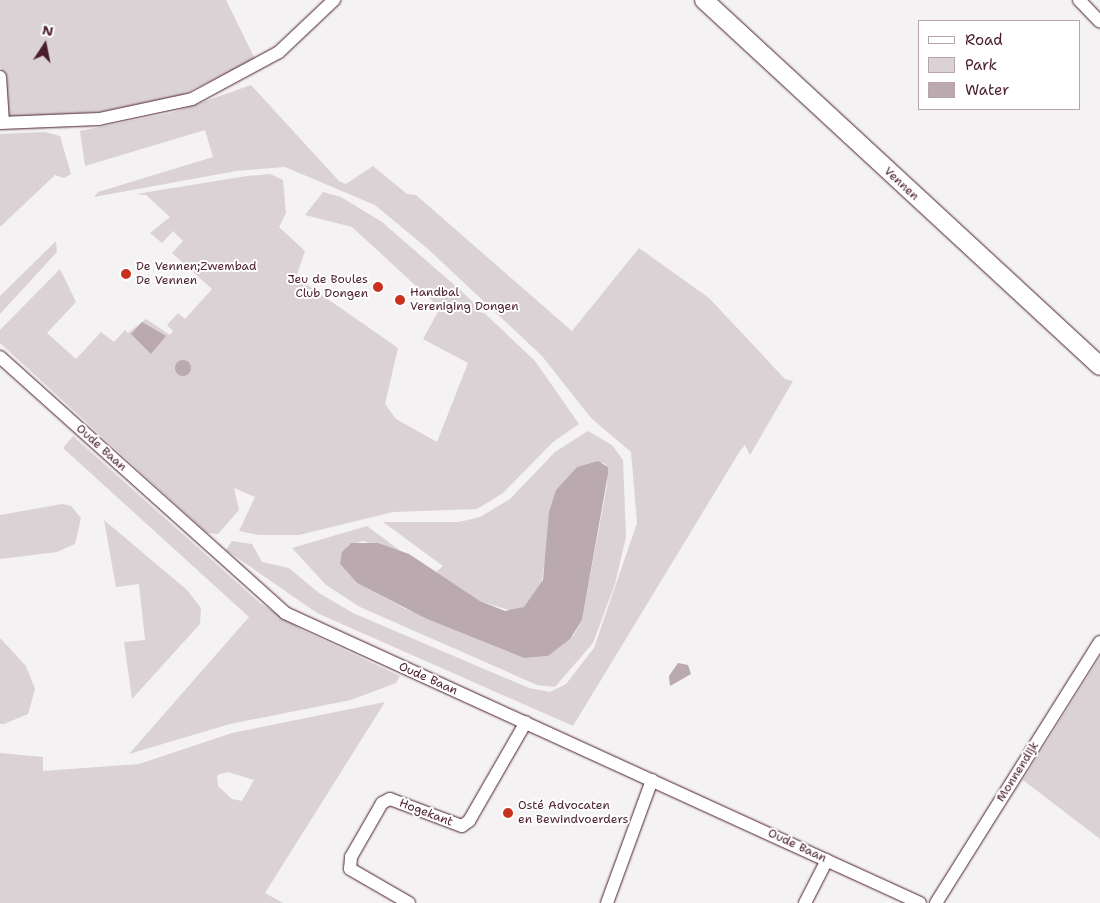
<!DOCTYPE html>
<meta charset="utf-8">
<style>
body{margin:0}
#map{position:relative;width:1100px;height:903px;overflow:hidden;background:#f4f2f2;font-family:"Shantell Sans",sans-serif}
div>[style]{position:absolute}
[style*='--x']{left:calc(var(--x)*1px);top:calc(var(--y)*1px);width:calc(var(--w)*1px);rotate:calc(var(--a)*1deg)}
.green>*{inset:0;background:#dbd2d5}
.water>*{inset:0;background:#baa9ae}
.round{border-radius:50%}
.roads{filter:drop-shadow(0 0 1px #4a1f2b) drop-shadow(0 0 1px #4a1f2b)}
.street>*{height:12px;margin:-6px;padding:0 6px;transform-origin:6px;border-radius:6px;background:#fff}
.secondary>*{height:18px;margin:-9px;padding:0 9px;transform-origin:9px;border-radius:9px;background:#fff}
.dots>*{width:14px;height:14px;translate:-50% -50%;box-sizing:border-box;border:2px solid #fff;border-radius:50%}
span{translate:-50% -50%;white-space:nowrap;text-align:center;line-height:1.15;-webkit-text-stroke:4px #fff;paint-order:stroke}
.street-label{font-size:12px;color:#4a1f2b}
.poi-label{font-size:12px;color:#4a1f2b}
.left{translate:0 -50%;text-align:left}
.right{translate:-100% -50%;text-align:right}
.legend{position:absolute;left:918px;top:20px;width:162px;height:90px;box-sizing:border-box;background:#fff;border:1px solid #b7a5aa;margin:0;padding:6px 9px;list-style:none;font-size:15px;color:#4a1f2b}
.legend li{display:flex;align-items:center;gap:10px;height:25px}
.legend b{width:25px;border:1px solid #b7a5aa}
.north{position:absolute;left:20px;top:20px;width:50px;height:50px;-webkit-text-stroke:4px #fff;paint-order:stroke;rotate:11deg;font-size:14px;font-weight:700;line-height:20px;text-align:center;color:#4a1f2b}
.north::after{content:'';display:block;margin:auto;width:18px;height:22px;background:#4a1f2b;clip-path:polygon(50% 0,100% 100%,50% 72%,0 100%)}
</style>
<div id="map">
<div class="green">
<div style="clip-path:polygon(0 0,226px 0,255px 59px,182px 95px,99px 112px,7px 117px,7px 79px,0 67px)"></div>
<div style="clip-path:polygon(251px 85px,339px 181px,346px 184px,373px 166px,407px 194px,416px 195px,572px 331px,639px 248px,709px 298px,785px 379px,793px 381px,750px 455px,745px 445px,740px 451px,573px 726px,317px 613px,226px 550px,232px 541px,252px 544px,262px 562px,289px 568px,319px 593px,353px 613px,529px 688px,550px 692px,566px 684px,594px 648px,637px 523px,631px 452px,591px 418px,542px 356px,428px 249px,375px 205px,285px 167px,236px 171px,94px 197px,98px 192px,213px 157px,205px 130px,85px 166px,80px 131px,174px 112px)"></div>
<div style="clip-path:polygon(45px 132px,60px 136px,71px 174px,64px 178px,55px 175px,0 227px,0 134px)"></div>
<div style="clip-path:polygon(247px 176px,270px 174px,283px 180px,286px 213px,279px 227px,305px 251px,296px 277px,398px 348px,385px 404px,396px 419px,437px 442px,468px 363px,423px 339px,440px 308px,352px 227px,305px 215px,323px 192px,341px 197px,382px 222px,459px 289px,535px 361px,579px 424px,553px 442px,503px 493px,477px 509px,393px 512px,299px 535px,259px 535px,239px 531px,255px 497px,234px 488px,239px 510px,218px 534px,207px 533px,0 343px,0 330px,60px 269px,76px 302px,47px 333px,76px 359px,101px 332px,114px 342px,125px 330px,128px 333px,146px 319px,170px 335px,173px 331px,167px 325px,178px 313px,185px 319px,212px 289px,172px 253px,183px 241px,173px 231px,162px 243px,150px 233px,170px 217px,146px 195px,136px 194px)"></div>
<div style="clip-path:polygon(56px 241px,57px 252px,0 314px,0 296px)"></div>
<div style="clip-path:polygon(588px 431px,612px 445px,623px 460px,626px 537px,615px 584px,593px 643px,555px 687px,537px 685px,360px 607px,326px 585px,292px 548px,367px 526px,402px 552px,363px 541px,348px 545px,340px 564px,357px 583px,406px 609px,524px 658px,548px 656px,573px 636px,582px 620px,607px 485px,608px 467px,604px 463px,577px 467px,556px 490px,541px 586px,524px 607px,512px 611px,480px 601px,436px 572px,443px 566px,383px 522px,459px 522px,480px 517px,510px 499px,555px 452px)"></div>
<div style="clip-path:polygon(73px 436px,260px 603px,302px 630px,400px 676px,396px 683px,351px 700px,230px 724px,129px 754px,249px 617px,63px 448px)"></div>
<div style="clip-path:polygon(62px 504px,71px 506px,81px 518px,75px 544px,57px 552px,0 559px,0 515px)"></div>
<div style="clip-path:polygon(104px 520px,187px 590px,201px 608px,200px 624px,132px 699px,124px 642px,145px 640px,139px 584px,116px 587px)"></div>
<div style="clip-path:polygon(0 638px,26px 666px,35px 689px,28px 714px,4px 724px,0 724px)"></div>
<div style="clip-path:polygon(1100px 657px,1100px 839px,1023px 780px)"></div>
<div style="clip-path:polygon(evenodd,385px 702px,265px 893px,283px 903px,0 903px,0 753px,43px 757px,43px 771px,139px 764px,232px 733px,385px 702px,228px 772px,254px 780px,242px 801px,232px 799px,218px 786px,217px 775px,228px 772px)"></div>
</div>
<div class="water">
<div style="clip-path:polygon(142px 322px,166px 336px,151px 354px,131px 334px)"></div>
<div class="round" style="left:175px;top:360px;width:16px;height:16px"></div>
<div style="clip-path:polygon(598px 461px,608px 467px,608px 474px,582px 620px,570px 639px,548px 656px,524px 658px,425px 618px,357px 583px,340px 564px,342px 552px,351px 543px,378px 543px,409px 554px,480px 601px,505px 611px,524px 607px,543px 580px,549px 512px,556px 490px,577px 467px)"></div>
<div style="clip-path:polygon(678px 663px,688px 665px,691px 674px,670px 686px,669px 676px)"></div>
</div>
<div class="roads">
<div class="street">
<div style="--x:1079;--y:0;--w:30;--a:46"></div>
<div style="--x:0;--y:77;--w:45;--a:86.2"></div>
<div style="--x:0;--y:123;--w:99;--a:-2.3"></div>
<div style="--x:99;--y:119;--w:95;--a:-12.1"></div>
<div style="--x:192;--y:99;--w:99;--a:-28.4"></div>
<div style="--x:279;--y:52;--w:76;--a:-43.4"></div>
<div style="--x:0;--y:357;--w:383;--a:41.9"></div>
<div style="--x:285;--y:613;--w:698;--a:24.55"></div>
<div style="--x:409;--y:903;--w:68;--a:-150"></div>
<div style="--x:350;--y:869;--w:12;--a:-85"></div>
<div style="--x:351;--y:857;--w:62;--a:-60.1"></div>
<div style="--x:382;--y:803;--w:9;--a:-27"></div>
<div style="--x:390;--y:799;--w:77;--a:20.6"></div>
<div style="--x:462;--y:826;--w:9;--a:-36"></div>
<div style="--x:469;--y:821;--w:114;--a:-60.1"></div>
<div style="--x:607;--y:903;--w:131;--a:-69.9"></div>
<div style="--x:805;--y:903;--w:48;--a:-62.9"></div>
<div style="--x:936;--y:903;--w:308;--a:-57.9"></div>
</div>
<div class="secondary">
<div style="--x:704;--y:0;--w:539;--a:42.75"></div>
</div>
</div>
<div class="dots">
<div style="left:126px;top:274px;background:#c8321e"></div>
<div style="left:378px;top:287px;background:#c8321e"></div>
<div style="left:400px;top:300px;background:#c8321e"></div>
<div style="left:508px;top:813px;background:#c8321e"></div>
</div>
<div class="street-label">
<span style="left:901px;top:184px;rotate:43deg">Vennen</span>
<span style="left:101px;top:448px;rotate:42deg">Oude Baan</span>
<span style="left:428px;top:679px;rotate:24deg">Oude Baan</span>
<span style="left:1018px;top:772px;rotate:-58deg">Monnendijk</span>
<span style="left:426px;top:813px;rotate:21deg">Hogekant</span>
<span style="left:797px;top:846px;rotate:25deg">Oude Baan</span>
</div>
<div class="poi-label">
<span class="left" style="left:136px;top:274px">De Vennen;Zwembad<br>De Vennen</span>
<span class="right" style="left:368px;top:287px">Jeu de Boules<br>Club Dongen</span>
<span class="left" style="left:410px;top:300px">Handbal<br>Vereniging Dongen</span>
<span class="left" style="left:518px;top:813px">Osté Advocaten<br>en Bewindvoerders</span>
</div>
<ul class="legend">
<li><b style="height:6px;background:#fff"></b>Road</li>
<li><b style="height:14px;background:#dbd2d5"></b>Park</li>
<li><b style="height:14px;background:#baa9ae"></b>Water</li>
</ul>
<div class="north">N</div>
</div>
